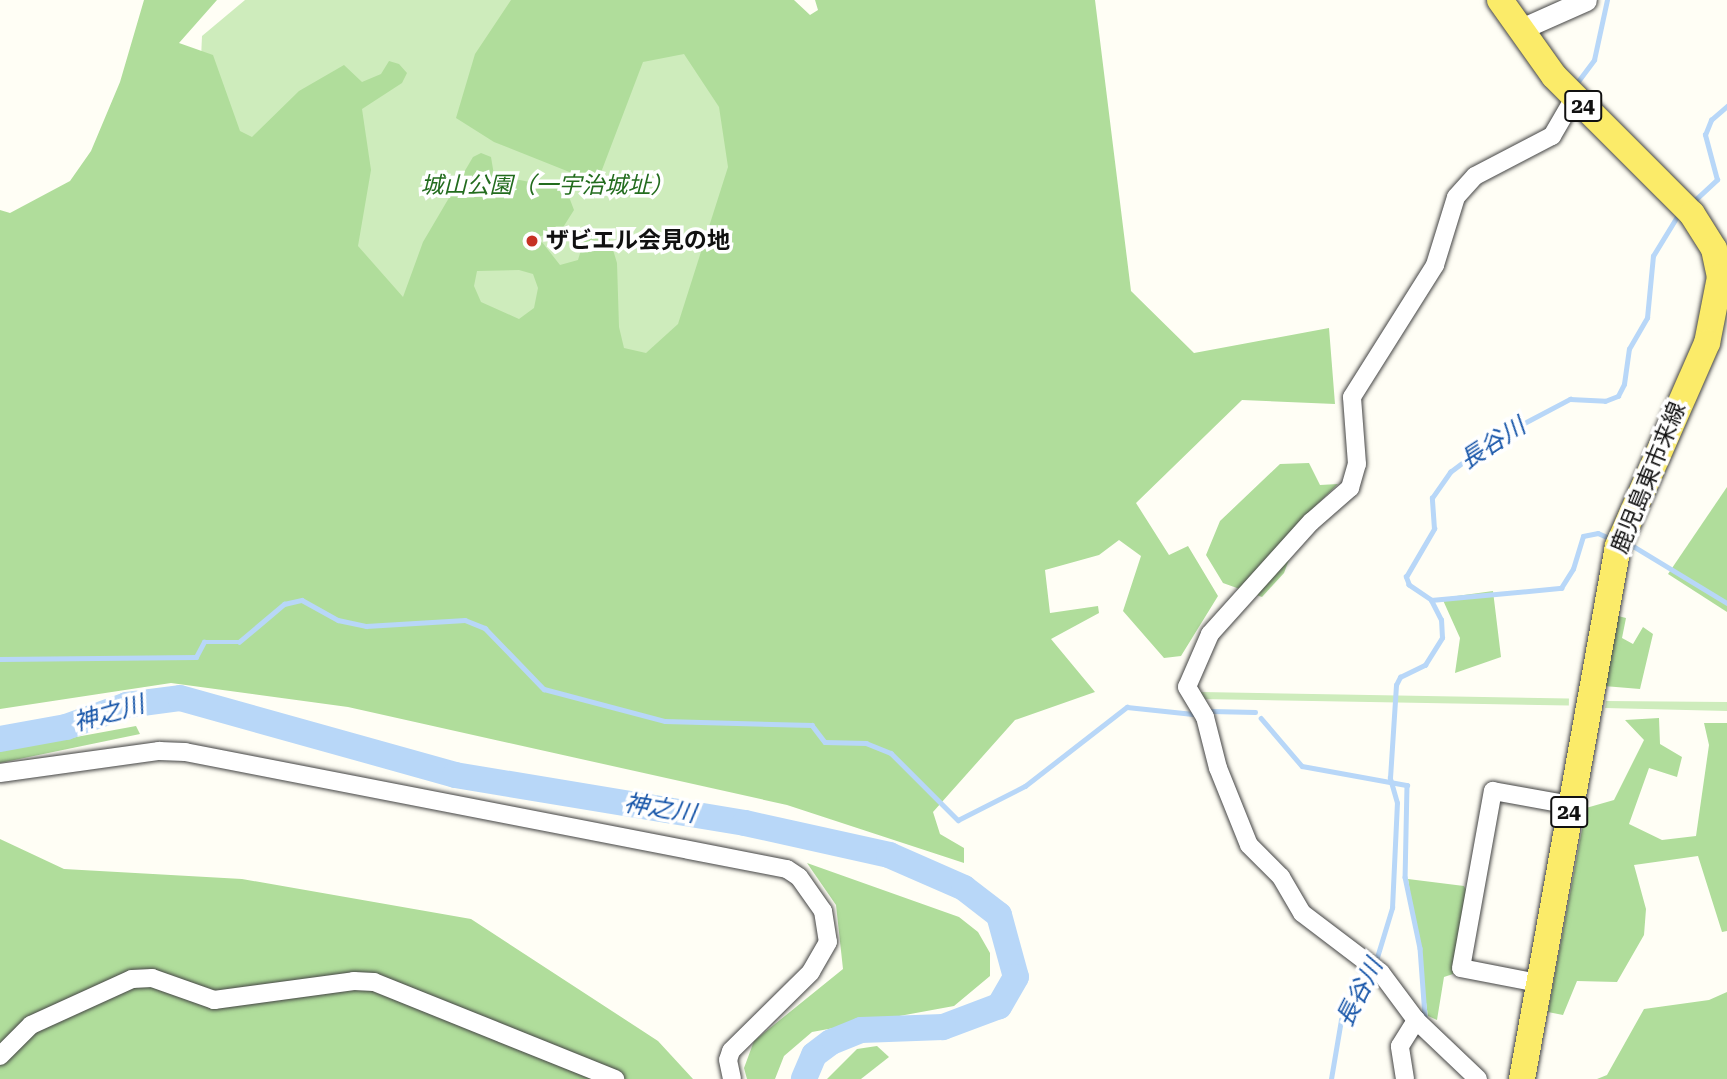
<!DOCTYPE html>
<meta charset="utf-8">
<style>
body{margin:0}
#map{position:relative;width:1727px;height:1079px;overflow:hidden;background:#fffef5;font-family:"Roboto Serif","Noto Sans JP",serif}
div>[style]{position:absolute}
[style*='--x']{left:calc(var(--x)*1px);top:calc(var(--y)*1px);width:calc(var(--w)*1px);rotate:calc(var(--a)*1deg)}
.green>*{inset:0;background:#ceecbc;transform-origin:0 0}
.forest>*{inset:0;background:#b0dd9b}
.stream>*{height:4.5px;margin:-2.25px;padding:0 2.25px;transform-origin:2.25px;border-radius:2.25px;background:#b8d7f8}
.river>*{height:26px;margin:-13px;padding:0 13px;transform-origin:13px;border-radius:13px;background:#b8d7f8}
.roads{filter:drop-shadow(0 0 2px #444) drop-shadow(0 0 2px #444)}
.minor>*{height:18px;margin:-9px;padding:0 9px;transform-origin:9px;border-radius:9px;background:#fff}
.tertiary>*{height:21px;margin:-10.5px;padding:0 10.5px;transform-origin:10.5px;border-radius:10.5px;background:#fff}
.primary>*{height:26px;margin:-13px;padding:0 13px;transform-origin:13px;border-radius:13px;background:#fbeb69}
.dots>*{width:19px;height:19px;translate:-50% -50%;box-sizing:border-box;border:4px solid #fff;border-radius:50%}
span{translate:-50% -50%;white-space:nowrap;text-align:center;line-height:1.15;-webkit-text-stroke:7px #fff;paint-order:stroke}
.shield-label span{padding:2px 5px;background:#fff;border:2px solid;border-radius:5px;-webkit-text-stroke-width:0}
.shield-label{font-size:21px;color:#111;font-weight:700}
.park-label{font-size:23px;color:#236c1e;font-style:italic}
.poi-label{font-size:23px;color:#111;font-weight:700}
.left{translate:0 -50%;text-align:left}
.street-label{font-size:23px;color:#111}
.water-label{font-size:24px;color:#1554a8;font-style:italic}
</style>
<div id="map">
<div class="green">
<div style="clip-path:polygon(245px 0,657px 0,750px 159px,664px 358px,389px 317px,234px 140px,201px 59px,202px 36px)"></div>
<div style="left:1201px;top:692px;width:368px;height:7px;rotate:1deg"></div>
<div style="clip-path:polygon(1606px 701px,1727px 702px,1727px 711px,1605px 708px)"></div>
</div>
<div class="forest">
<div style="clip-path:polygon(evenodd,144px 0,217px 0,179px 43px,213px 55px,240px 131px,252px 137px,299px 91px,344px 65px,362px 82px,381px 74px,389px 61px,399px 64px,407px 73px,402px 83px,362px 109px,371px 170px,358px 246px,403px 297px,423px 242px,473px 157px,481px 153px,491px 157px,494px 175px,566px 189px,574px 210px,562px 229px,538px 237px,560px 265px,578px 260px,585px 237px,608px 233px,617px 263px,619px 327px,624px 348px,646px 353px,678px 324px,728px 167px,719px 107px,684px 54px,643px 62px,597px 183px,494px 142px,456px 118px,475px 54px,511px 0,794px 0,810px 15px,818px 10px,815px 0,1095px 0,1131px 291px,1194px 353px,1329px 328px,1335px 404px,1242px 400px,1136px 503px,1169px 555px,1188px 546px,1218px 596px,1181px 656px,1164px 658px,1123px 611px,1141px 556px,1119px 540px,1099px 555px,1045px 570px,1050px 613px,1098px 606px,1099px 613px,1051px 639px,1095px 692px,1015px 720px,933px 812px,940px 834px,964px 848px,964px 863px,787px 805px,348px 707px,171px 683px,0 709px,0 210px,10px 213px,70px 181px,91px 151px,120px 82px,144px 0,519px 270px,533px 274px,538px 288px,534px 308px,519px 319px,481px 302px,474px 286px,477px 271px,519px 270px)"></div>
<div style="clip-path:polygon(1309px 463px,1320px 485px,1338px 484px,1305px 516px,1284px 573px,1262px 597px,1223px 583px,1206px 555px,1220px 521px,1280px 464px)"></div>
<div style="clip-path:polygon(1727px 487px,1727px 612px,1668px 574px)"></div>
<div style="clip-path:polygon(1493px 591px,1501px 657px,1455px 673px,1460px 638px,1442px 598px)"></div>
<div style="clip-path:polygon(1614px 615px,1626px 618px,1622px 638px,1633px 644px,1643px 627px,1653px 634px,1640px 689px,1604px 686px)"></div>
<div style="clip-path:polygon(1659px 718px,1660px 744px,1682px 757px,1677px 777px,1649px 768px,1629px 824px,1662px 840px,1696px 836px,1709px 745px,1704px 723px,1727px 723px,1727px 931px,1722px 932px,1698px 856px,1634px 865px,1646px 909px,1644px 935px,1617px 982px,1577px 981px,1563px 1015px,1548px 1012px,1586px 808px,1614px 800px,1644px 740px,1625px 720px)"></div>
<div style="clip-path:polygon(136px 726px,140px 734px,0 763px,0 751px)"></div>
<div style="clip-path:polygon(0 839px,64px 869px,242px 879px,471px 919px,658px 1041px,693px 1079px,0 1079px)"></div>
<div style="clip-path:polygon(807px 863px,959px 917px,978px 932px,990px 953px,990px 976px,954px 1006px,812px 1032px,784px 1056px,775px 1079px,747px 1079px,744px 1068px,754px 1041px,843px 969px,836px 905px)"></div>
<div style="clip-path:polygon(1408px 879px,1464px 886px,1469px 896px,1453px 974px,1444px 977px,1437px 1020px,1428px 1016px)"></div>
<div style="clip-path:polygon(1727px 992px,1727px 1079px,1597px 1079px,1607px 1075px,1644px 1009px,1709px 1000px)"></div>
<div style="clip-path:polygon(877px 1046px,889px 1057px,861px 1079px,827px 1079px,857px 1049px)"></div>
</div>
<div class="stream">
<div style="--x:1576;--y:84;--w:30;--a:-53"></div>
<div style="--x:1594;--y:60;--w:61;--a:-77.8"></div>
<div style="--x:1693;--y:202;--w:33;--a:-43"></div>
<div style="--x:1717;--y:180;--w:47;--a:-104.9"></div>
<div style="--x:1705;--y:135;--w:16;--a:-68"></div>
<div style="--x:1711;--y:120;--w:21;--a:-41"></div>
<div style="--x:1633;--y:546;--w:110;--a:31.2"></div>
<div style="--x:1431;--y:600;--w:131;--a:-5.3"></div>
<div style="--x:1561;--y:588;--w:22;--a:-58"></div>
<div style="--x:1573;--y:569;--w:34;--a:-73"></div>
<div style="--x:1583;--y:536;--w:15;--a:-11"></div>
<div style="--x:1598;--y:533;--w:10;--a:24"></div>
<div style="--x:0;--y:659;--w:196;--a:-0.6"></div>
<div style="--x:196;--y:657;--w:17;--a:-62"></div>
<div style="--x:204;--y:642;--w:35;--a:0"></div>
<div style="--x:239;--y:642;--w:59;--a:-40.2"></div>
<div style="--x:284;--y:604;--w:18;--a:-13"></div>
<div style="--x:302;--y:600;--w:41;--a:29.1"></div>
<div style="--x:338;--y:620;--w:29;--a:12"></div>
<div style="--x:366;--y:626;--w:99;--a:-3.5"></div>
<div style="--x:465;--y:620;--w:22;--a:22"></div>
<div style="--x:485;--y:628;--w:85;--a:46"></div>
<div style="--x:544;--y:689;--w:125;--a:14.8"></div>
<div style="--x:665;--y:721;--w:147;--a:1.6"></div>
<div style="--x:812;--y:725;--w:21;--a:53"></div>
<div style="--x:825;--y:742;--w:41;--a:1.4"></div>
<div style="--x:866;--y:743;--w:27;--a:22"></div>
<div style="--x:891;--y:753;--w:95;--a:45"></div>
<div style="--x:958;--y:820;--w:75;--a:-26.9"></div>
<div style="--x:1025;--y:786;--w:129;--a:-37.8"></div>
<div style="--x:1127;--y:707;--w:66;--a:6.1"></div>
<div style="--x:1211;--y:711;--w:44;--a:1.3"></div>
<div style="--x:1261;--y:718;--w:63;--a:49.5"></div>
<div style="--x:1302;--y:766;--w:107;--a:10.3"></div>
<div style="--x:1407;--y:785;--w:92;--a:91.2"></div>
<div style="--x:1405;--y:877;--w:73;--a:78.1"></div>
<div style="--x:1420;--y:948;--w:68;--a:85.8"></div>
<div style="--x:1375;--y:964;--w:59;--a:-73.1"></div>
<div style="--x:1392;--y:908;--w:105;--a:-87.3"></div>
<div style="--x:1397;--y:803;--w:26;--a:-106"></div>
<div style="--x:1390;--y:778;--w:93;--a:-86.3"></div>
<div style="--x:1396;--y:685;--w:9;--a:-63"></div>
<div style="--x:1400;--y:677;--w:28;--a:-26"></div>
<div style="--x:1425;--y:665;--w:32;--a:-58"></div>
<div style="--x:1442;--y:638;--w:18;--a:-93"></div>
<div style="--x:1441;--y:620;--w:22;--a:-117"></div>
<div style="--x:1431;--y:600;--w:27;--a:-146"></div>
<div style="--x:1409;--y:585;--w:9;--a:-111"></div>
<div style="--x:1406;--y:577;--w:56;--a:-59.7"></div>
<div style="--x:1434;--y:529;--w:31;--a:-94"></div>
<div style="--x:1432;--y:498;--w:32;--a:-55"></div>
<div style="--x:1450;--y:472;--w:55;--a:-36.9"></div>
<div style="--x:1494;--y:439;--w:86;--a:-27.8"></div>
<div style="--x:1570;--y:399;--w:35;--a:3"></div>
<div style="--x:1605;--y:401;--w:14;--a:-21"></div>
<div style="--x:1618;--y:396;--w:13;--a:-63"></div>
<div style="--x:1624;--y:384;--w:35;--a:-82"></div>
<div style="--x:1629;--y:349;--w:36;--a:-60"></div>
<div style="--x:1647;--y:318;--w:62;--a:-84.5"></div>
<div style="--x:1653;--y:256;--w:48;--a:-58.6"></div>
<div style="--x:1331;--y:1079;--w:60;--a:-80.4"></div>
<div style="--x:1341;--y:1020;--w:57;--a:-58"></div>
</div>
<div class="river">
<div style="--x:0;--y:739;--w:67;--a:-10.3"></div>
<div style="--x:66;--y:727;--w:65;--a:-19.8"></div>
<div style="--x:127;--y:705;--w:53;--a:-7.5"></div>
<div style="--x:180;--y:698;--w:286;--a:15.6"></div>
<div style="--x:455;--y:775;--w:294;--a:9.4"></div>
<div style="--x:745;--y:823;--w:148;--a:12.5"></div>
<div style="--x:889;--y:855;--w:82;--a:23.7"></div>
<div style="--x:964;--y:888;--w:44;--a:37.6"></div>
<div style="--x:999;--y:915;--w:64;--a:74.7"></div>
<div style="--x:1016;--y:977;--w:34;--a:120"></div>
<div style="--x:999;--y:1006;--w:60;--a:159.4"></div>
<div style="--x:943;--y:1027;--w:82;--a:177.9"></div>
<div style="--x:861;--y:1030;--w:32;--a:158"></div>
<div style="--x:831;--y:1042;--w:21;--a:143"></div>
<div style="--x:814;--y:1055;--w:26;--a:113"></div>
</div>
<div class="roads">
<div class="minor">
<div style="--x:0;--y:773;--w:161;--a:-7.9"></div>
<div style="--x:159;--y:751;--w:26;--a:2"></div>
<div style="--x:185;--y:752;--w:613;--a:11"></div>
<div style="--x:787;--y:869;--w:14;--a:34"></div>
<div style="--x:799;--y:877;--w:42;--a:54.8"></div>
<div style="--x:823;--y:911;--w:31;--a:81"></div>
<div style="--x:828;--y:942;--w:34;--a:120"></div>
<div style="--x:811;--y:972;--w:112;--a:135.4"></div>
<div style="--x:731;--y:1051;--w:9;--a:108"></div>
<div style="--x:728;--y:1060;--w:19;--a:78"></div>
<div style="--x:1538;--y:983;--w:78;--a:-169"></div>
<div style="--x:1461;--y:968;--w:180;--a:-79.8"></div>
<div style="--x:1493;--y:791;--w:78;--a:10.3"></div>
<div style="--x:0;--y:1056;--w:44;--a:-45"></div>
<div style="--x:31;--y:1025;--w:111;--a:-24.5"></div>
<div style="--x:132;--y:979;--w:20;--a:-3"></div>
<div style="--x:152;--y:978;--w:66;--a:19.5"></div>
<div style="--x:214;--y:1000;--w:141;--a:-7.7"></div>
<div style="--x:354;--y:981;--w:20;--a:3"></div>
<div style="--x:374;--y:982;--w:260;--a:21.9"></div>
<div style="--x:1405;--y:1079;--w:33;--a:-99"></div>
<div style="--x:1400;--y:1046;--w:31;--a:-58"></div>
<div style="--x:1478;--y:1079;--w:86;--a:-136.4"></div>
<div style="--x:1416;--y:1020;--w:59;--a:-126.7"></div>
<div style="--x:1381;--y:973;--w:99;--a:-142.8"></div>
<div style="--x:1302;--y:913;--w:42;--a:-120.3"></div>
<div style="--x:1281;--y:877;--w:45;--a:-135"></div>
<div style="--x:1249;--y:845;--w:83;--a:-111.9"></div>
<div style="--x:1218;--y:768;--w:53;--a:-104.3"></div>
<div style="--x:1205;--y:717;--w:35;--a:-121"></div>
<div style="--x:1187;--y:687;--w:58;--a:-66.5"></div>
<div style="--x:1210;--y:634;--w:151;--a:-48"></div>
<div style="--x:1311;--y:522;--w:52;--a:-41.1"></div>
<div style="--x:1350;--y:488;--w:25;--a:-74"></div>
<div style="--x:1357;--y:464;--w:67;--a:-94.3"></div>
<div style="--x:1352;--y:397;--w:156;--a:-57.8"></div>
<div style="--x:1435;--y:265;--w:71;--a:-72.8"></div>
<div style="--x:1456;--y:197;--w:28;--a:-48"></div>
<div style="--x:1475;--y:176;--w:87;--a:-27.5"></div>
<div style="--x:1552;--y:136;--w:44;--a:-59.9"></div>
</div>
<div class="tertiary">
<div style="--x:1521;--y:29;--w:71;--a:-24"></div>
</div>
<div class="primary">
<div style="--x:1500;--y:0;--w:93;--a:54.6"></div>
<div style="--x:1554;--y:76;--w:195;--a:45"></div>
<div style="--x:1692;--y:214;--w:41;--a:57.8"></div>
<div style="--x:1714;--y:249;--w:29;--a:78"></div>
<div style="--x:1720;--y:277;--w:67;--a:101.1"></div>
<div style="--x:1707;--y:343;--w:222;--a:113.7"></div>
<div style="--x:1618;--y:546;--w:542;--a:100.21"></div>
</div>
</div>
<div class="dots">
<div style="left:532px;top:241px;background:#c63224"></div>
</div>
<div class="shield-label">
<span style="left:1583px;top:106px">24</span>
<span style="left:1569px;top:812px">24</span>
</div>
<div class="park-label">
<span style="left:547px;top:186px">城山公園（一宇治城址）</span>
</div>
<div class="poi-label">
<span class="left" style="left:546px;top:241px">ザビエル会見の地</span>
</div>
<div class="street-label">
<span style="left:1649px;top:478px;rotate:-68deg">鹿児島東市来線</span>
</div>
<div class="water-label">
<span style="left:1493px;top:444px;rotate:-33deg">長谷川</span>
<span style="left:109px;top:714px;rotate:-16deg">神之川</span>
<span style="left:660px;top:809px;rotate:9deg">神之川</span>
<span style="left:1360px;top:993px;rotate:-63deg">長谷川</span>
</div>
</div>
